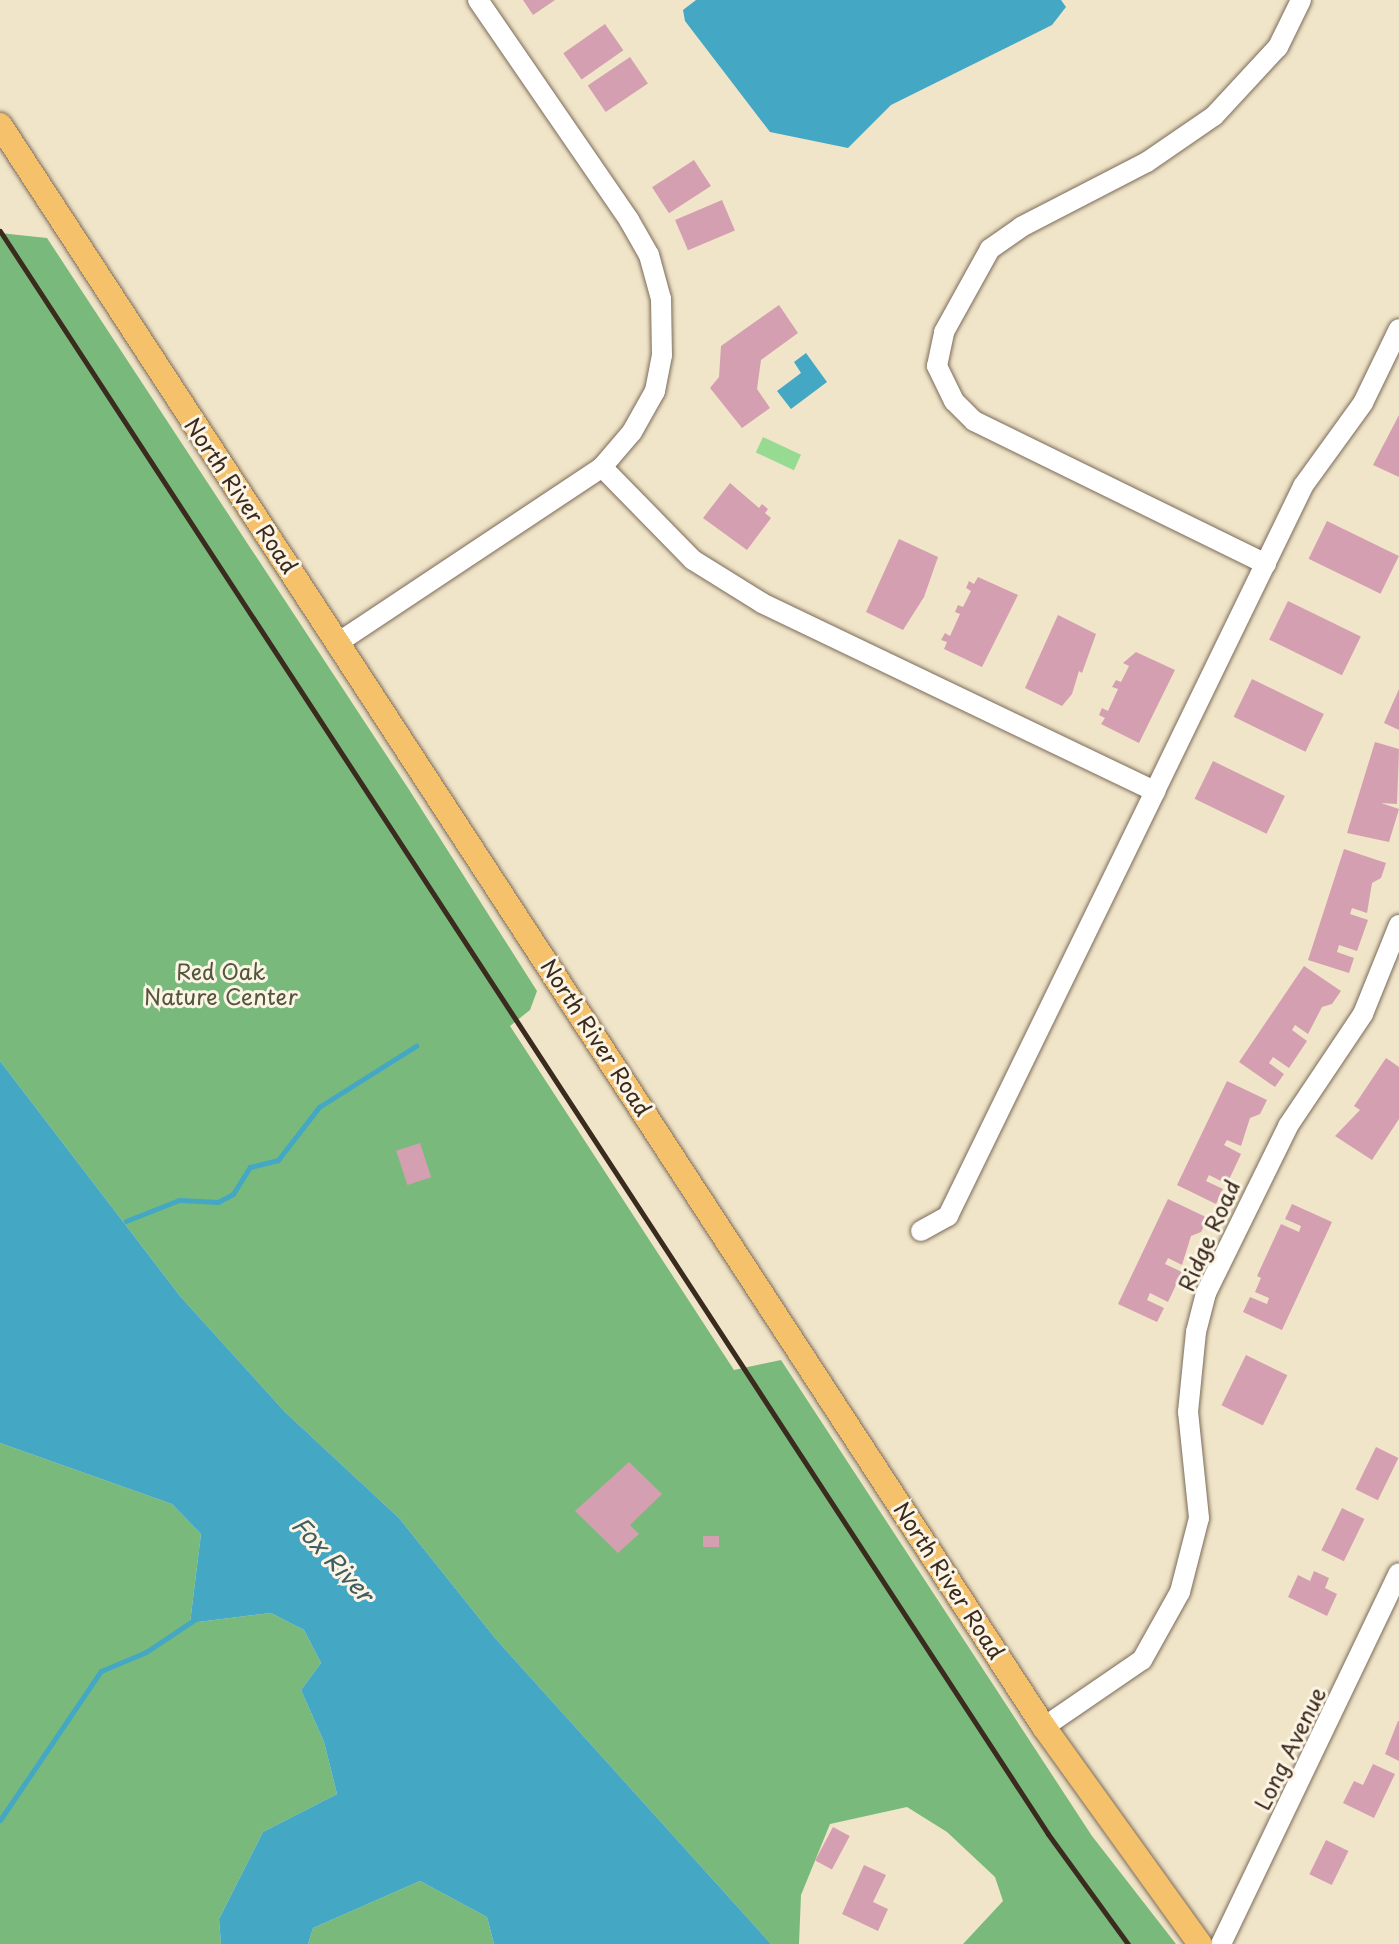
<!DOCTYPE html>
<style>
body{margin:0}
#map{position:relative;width:1399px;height:1944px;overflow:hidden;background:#f1e5c9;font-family:"Playpen Sans",sans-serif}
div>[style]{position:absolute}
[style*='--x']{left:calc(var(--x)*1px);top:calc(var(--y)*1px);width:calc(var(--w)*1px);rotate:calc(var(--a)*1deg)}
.green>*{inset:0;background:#97da92;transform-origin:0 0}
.forest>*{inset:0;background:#79ba7c}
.water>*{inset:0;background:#44a7c4}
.stream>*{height:5px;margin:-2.5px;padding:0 2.5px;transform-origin:2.5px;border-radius:2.5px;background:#44a7c4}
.building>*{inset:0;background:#d39fb1;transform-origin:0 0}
.roads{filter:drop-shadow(0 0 2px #7b6b5a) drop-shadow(0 0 2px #7b6b5a)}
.minor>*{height:20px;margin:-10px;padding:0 10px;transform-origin:10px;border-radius:10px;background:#fff}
.major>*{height:24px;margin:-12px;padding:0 12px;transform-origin:12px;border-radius:12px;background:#f5c16b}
.rail>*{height:5px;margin:-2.5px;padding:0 2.5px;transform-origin:2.5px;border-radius:2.5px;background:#3b2a1e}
span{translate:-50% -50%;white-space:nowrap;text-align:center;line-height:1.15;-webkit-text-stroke:6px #fcf5e5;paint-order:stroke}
.street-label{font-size:22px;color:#3b2a1e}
.park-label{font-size:22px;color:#52563b}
.water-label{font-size:24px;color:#3f5c60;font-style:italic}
</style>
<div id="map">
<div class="green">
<div style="left:763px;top:437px;width:42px;height:17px;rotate:25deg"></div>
</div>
<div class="forest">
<div style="clip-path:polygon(0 233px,47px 238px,408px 788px,537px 991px,530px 1010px,510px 1026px,734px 1370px,781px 1360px,1092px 1836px,1176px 1944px,963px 1944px,1003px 1901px,995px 1877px,947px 1832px,907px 1807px,830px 1824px,801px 1895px,799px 1944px,771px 1944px,495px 1638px,399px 1518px,285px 1412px,180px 1296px,0 1061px)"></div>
<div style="clip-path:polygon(0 1443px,172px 1504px,201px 1534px,190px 1623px,271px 1613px,304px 1630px,321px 1663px,301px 1690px,324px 1742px,337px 1794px,263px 1832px,219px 1919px,221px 1944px,0 1944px)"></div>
<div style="clip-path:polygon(420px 1881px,487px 1917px,494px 1944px,308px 1944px,313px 1928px)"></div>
</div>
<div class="water">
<div style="clip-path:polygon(696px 0,1061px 0,1066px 7px,1052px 25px,891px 105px,848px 148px,770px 132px,685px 21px,683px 10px)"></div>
<div style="clip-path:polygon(806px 353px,827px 382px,791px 409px,777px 391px,801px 373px,794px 362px)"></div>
<div style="clip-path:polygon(0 1061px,180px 1296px,285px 1412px,399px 1518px,495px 1638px,771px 1944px,494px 1944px,487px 1917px,420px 1881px,313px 1928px,308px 1944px,221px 1944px,219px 1919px,263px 1832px,337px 1794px,324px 1742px,301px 1690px,321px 1663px,304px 1630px,271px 1613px,190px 1623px,201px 1534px,172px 1504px,0 1443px)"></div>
</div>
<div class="stream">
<div style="--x:126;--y:1221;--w:57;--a:-21.6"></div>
<div style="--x:179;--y:1200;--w:39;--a:3"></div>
<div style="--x:218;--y:1202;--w:17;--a:-28"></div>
<div style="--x:233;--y:1194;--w:32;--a:-58"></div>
<div style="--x:250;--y:1167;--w:29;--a:-14"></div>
<div style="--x:278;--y:1160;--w:67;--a:-52.3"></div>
<div style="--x:319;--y:1107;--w:115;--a:-32.2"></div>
<div style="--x:0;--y:1820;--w:180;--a:-55.9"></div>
<div style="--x:101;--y:1671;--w:49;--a:-22.9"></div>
<div style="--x:146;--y:1652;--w:58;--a:-33.7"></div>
</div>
<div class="building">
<div style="clip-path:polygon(523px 0,555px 0,533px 15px)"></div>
<div style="left:605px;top:24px;width:32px;height:51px;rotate:55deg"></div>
<div style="left:630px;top:57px;width:32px;height:51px;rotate:56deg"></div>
<div style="left:694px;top:160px;width:31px;height:50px;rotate:57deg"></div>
<div style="left:722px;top:200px;width:33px;height:51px;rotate:67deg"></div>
<div style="clip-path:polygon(779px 305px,798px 333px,761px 360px,757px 389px,770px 408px,742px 428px,710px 388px,719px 377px,721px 346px)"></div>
<div style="clip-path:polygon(1399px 415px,1399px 477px,1373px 465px)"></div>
<div style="clip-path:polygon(730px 483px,759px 508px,762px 504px,768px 509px,765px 513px,771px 518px,747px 550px,703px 518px)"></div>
<div style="left:1327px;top:521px;width:80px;height:42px;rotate:26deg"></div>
<div style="clip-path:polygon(899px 539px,938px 557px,924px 597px,903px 630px,866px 612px)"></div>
<div style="clip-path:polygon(978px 577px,1018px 595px,982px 667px,944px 649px,947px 642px,941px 640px,945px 633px,950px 636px,960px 614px,955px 612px,958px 605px,963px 607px,971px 591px,966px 588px,969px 581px,974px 584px)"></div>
<div style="left:1288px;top:601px;width:81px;height:43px;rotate:26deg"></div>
<div style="clip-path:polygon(1058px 615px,1096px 634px,1082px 673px,1079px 671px,1072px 694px,1062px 706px,1025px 688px)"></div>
<div style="clip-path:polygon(1136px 652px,1175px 670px,1139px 743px,1101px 724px,1105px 718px,1099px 715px,1102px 708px,1108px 711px,1118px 689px,1112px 687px,1116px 680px,1121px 682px,1129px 666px,1123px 663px)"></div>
<div style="left:1252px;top:679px;width:80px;height:42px;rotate:26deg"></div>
<div style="clip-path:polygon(1399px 689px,1399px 730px,1384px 723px)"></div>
<div style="clip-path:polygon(1375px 742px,1399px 749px,1397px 804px,1381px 803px,1399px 809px,1389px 842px,1347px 833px)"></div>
<div style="left:1213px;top:761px;width:80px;height:42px;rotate:26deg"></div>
<div style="clip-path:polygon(1344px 849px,1386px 863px,1381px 878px,1372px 883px,1367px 913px,1352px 908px,1350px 914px,1368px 920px,1357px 951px,1339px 945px,1337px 952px,1354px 958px,1349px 973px,1308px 960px)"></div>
<div style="clip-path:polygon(1304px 966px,1341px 991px,1332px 1004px,1322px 1007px,1308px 1034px,1295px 1025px,1292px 1030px,1307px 1041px,1289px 1068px,1273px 1057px,1269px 1063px,1284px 1074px,1275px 1087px,1239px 1062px)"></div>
<div style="clip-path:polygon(1386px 1058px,1399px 1067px,1399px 1119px,1372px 1160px,1335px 1136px,1360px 1110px,1354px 1106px)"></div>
<div style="clip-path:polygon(1227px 1081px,1267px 1100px,1260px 1114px,1250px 1118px,1241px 1146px,1227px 1140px,1224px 1145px,1241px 1154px,1227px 1184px,1209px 1175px,1206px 1181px,1223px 1189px,1216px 1204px,1177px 1185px)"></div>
<div style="left:420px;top:1143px;width:36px;height:25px;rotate:72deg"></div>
<div style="clip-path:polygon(1168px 1199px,1208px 1218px,1201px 1232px,1191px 1236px,1182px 1265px,1168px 1258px,1165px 1264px,1182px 1272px,1168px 1302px,1150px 1293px,1147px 1300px,1164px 1308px,1157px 1322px,1118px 1304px)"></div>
<div style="clip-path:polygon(1292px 1204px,1332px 1222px,1282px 1330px,1243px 1312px,1250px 1297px,1267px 1304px,1269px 1298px,1255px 1292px,1261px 1278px,1257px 1276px,1281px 1224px,1299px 1232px,1301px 1226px,1285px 1219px)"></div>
<div style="left:1246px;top:1355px;width:46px;height:56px;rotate:26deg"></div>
<div style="left:1376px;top:1447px;width:25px;height:47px;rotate:26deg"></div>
<div style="clip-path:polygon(629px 1462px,662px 1494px,630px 1525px,639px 1534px,618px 1553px,575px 1511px)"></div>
<div style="left:1342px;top:1508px;width:25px;height:47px;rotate:26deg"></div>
<div style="left:719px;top:1536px;width:11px;height:16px;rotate:90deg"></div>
<div style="clip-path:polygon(1314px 1571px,1329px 1578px,1325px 1588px,1337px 1594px,1327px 1616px,1288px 1597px,1298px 1575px,1310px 1581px)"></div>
<div style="clip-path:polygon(1398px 1721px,1399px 1721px,1399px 1761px,1385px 1754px)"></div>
<div style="clip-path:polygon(1373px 1764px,1395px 1774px,1374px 1818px,1343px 1803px,1354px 1781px,1363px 1785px)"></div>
<div style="left:833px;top:1827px;width:19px;height:38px;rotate:28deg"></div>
<div style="left:1326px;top:1840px;width:25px;height:38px;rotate:26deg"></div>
<div style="clip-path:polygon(864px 1865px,886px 1875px,873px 1902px,888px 1909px,878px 1931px,842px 1914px)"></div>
</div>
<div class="roads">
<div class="minor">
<div style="--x:478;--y:0;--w:267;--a:55.5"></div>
<div style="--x:629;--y:220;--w:40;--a:60.3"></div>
<div style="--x:649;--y:255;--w:46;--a:74.7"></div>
<div style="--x:661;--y:299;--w:56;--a:89"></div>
<div style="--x:662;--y:355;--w:37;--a:101"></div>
<div style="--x:655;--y:391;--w:47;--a:119.3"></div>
<div style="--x:632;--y:432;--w:46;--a:130.6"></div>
<div style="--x:1266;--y:564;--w:325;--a:-153.9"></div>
<div style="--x:974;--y:421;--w:28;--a:-135"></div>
<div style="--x:954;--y:401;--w:39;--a:-116"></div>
<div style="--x:937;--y:366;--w:35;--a:-78"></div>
<div style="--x:944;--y:332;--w:95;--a:-61"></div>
<div style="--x:990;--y:249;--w:38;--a:-35"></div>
<div style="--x:1021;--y:227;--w:142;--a:-27.3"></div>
<div style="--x:1147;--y:162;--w:81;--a:-34.5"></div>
<div style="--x:1214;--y:116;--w:94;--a:-47.2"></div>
<div style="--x:1278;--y:47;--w:52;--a:-63.9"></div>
<div style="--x:339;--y:642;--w:316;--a:-33.6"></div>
<div style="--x:602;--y:467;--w:130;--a:45.6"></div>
<div style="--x:693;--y:560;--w:81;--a:31.9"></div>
<div style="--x:762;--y:603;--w:436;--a:25.6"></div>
<div style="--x:1155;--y:791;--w:339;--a:-64.1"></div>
<div style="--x:1303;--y:486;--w:102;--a:-54.1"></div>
<div style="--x:1363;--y:403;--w:82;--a:-64.1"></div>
<div style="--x:921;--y:1231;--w:31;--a:-29"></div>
<div style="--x:948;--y:1216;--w:473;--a:-64"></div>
<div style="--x:1044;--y:1727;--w:119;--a:-34.4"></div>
<div style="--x:1142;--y:1660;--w:78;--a:-60.8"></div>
<div style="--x:1180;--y:1592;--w:76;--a:-75.6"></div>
<div style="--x:1199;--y:1518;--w:107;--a:-95.9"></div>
<div style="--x:1188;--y:1412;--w:80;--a:-84.3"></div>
<div style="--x:1196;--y:1332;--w:40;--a:-75.6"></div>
<div style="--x:1206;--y:1293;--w:186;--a:-63.8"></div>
<div style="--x:1288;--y:1126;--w:135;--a:-56.2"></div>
<div style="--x:1363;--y:1014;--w:96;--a:-68"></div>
<div style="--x:1221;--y:1944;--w:411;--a:-64.4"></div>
</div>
<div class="major">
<div style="--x:0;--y:125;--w:1912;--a:56.91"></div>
<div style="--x:1044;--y:1727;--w:267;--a:54.3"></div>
</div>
</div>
<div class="rail">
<div style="--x:0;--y:231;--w:1915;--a:56.82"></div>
<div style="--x:1048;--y:1834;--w:136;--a:54"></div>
</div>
<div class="street-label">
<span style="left:242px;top:495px;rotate:56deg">North River Road</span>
<span style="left:597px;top:1037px;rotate:57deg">North River Road</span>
<span style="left:1208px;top:1235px;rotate:-66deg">Ridge Road</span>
<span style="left:950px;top:1580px;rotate:57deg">North River Road</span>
<span style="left:1289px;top:1748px;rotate:-64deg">Long Avenue</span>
</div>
<div class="park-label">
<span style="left:221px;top:983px">Red Oak<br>Nature Center</span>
</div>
<div class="water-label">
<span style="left:333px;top:1559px;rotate:47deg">Fox River</span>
</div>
</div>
